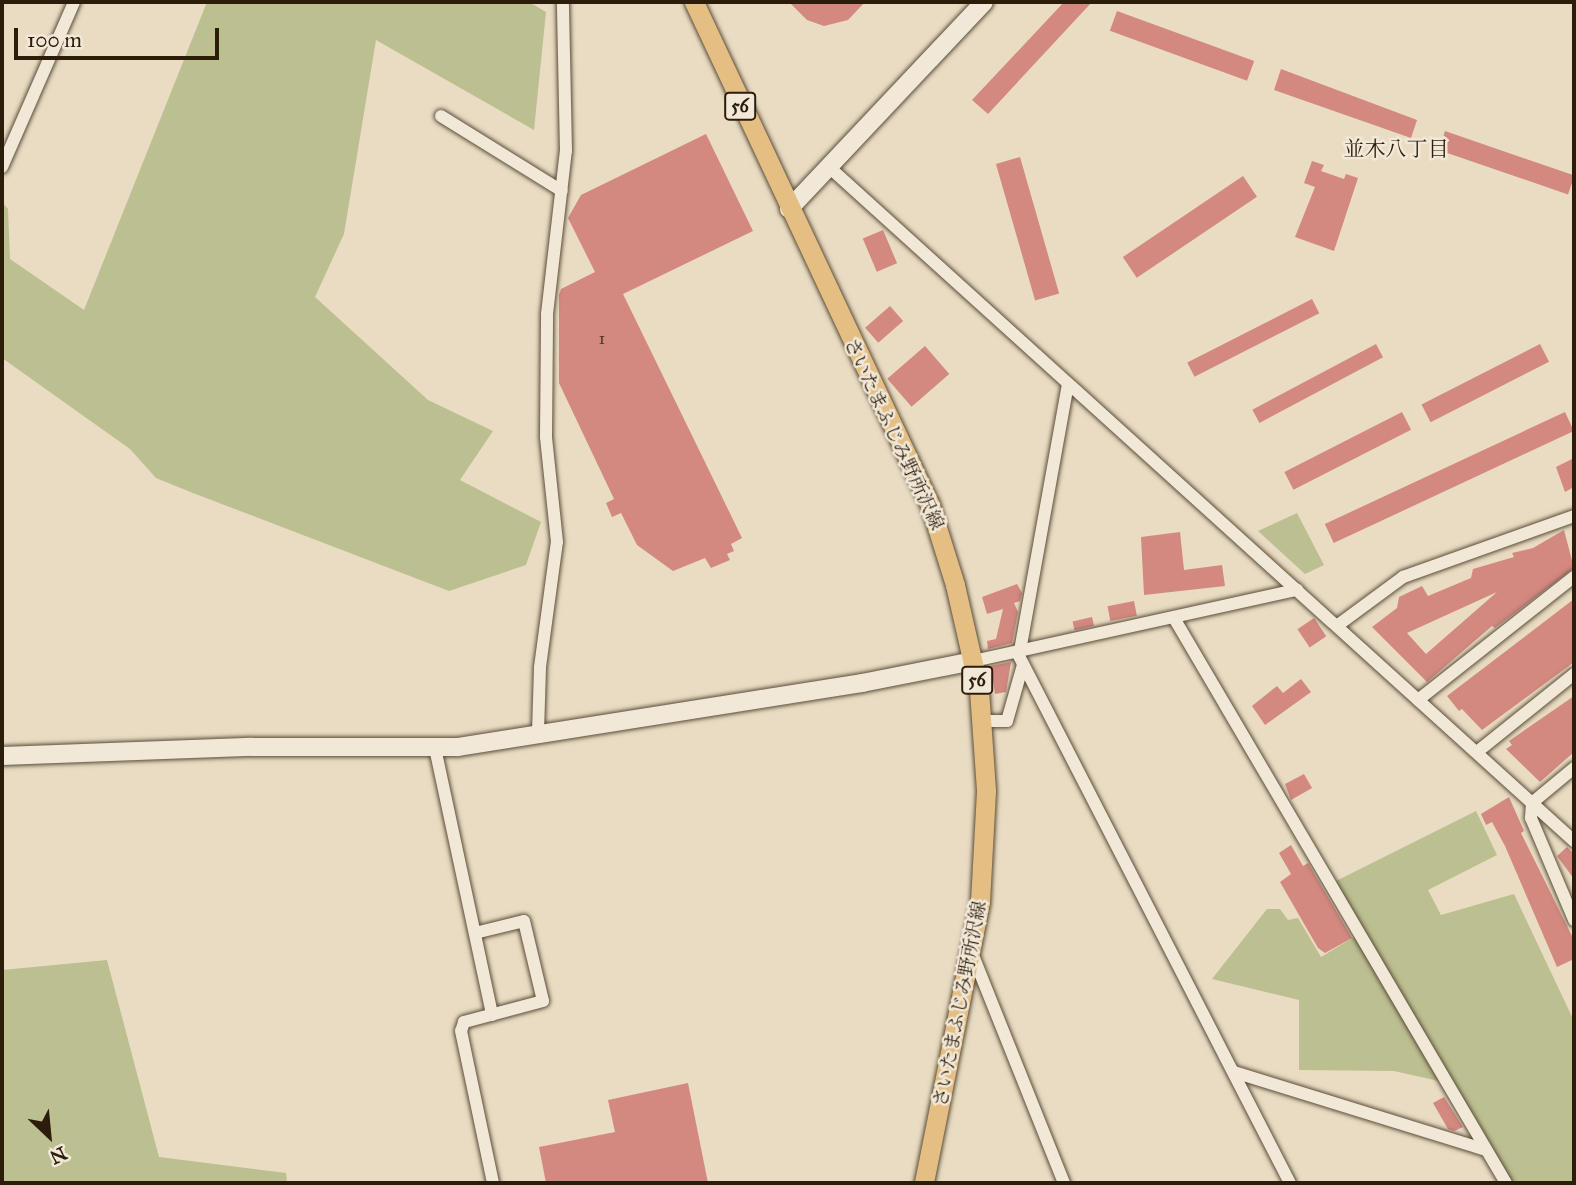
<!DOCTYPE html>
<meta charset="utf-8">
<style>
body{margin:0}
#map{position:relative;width:1576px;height:1185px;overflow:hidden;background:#e9dcc3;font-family:"IM FELL Great Primer","Noto Serif JP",serif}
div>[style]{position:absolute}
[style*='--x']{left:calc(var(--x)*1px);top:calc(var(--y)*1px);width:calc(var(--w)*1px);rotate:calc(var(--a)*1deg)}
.green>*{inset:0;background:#bcbf90}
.building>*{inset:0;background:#d38880;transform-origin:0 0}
.roads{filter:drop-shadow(0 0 2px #5b4d39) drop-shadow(0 0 2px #5b4d39)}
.street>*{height:12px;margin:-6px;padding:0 6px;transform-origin:6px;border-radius:6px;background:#f1e8d8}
.secondary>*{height:18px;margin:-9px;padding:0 9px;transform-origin:9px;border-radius:9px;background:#f1e8d8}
.primary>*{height:19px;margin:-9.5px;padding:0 9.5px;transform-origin:9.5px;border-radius:9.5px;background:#e4be82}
span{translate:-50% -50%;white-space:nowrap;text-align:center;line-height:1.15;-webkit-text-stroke:5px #f1e8d8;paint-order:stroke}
.number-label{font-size:16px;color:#563828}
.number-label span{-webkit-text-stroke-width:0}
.shield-label span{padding:2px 5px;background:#f1e8d8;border:2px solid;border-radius:5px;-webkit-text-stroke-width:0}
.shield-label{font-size:18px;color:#2c1d0b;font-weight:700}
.street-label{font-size:19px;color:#2c1d0b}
.neighbourhood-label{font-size:21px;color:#2c1d0b}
.frame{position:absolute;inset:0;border:4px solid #2c1d0b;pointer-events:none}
.north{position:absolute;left:14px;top:1101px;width:70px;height:70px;-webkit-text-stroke:5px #f1e8d8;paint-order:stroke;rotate:154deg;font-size:19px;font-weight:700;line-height:28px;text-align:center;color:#2c1d0b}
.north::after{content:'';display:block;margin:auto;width:24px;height:32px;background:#2c1d0b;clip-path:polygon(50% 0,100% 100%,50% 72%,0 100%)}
.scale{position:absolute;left:14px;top:28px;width:205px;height:32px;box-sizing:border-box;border:4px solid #2c1d0b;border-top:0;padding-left:9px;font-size:21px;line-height:24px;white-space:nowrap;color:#2c1d0b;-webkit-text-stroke:5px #f1e8d8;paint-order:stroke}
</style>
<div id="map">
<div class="green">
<div style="clip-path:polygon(207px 2px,529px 2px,546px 12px,534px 130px,376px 40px,344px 234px,315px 297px,428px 400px,493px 431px,460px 480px,541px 522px,526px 565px,449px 591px,193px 493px,156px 478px,130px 449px,2px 358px,2px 202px,8px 209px,10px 259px,84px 310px)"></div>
<div style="clip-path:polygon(1297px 513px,1324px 565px,1305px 574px,1258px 531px)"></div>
<div style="clip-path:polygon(1476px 811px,1497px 855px,1428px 890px,1441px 915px,1514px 894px,1574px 1021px,1574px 1183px,1510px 1183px,1452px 1084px,1394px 1071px,1299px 1070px,1299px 1000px,1212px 979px,1267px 909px,1280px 909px,1288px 920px,1298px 918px,1321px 957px,1362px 932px,1334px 882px)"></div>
<div style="clip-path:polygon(107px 960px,159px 1157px,286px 1173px,287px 1183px,2px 1183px,2px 970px)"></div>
</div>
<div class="building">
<div style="clip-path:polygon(789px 2px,865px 2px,848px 20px,824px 26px,807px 20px)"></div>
<div style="clip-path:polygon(1064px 2px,1092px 2px,988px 114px,972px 100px)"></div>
<div style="left:1117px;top:11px;width:146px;height:21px;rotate:20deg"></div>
<div style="clip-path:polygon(1281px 69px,1417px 120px,1411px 138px,1274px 90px)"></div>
<div style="left:1445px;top:131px;width:137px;height:20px;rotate:19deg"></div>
<div style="clip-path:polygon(706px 134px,753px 231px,623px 294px,742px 538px,731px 544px,734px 551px,727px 554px,730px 560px,711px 568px,705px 558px,673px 571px,637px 545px,621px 513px,612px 517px,606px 503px,614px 499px,559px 383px,559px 295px,561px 289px,595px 272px,568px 218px,581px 195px)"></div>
<div style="left:1020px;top:157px;width:142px;height:25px;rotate:74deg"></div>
<div style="clip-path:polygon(1312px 161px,1324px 165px,1321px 171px,1344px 179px,1346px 174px,1358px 178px,1334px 251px,1295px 237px,1315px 187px,1304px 183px)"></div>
<div style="left:1243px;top:176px;width:25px;height:145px;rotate:56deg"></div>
<div style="left:883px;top:230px;width:36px;height:22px;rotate:67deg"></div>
<div style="left:1312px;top:299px;width:16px;height:140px;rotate:63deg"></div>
<div style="left:890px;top:306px;width:20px;height:33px;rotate:49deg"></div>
<div style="left:1376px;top:344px;width:15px;height:140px;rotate:62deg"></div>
<div style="left:1540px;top:344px;width:20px;height:133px;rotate:63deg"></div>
<div style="left:925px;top:346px;width:37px;height:50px;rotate:49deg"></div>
<div style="left:1402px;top:412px;width:20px;height:132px;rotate:63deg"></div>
<div style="left:1565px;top:412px;width:21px;height:265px;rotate:65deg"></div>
<div style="clip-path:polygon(1574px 458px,1574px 487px,1565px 492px,1556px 467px)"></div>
<div style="clip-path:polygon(evenodd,1564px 530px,1574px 568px,1495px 628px,1492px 626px,1427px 682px,1372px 627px,1397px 608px,1399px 597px,1422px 586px,1428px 596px,1471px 578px,1473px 569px,1514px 557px,1512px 553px,1533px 548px,1564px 530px,1497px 592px,1426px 654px,1407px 633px,1497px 592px)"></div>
<div style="clip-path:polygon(1180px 532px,1184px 570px,1222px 565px,1225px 586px,1144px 595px,1141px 537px)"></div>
<div style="clip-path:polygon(1017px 584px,1022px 593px,1020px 601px,1014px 603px,1018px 612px,1012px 643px,988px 649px,987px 641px,996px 639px,1003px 609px,987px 614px,982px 597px)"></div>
<div style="clip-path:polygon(1574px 599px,1574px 662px,1482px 730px,1462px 709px,1459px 711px,1447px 696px)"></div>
<div style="left:1134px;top:601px;width:15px;height:27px;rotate:79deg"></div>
<div style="left:1092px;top:617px;width:9px;height:20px;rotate:77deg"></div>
<div style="left:1314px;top:618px;width:22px;height:20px;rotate:56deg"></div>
<div style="clip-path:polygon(1011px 662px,1006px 692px,995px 694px,991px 666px)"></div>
<div style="clip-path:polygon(1301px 679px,1311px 692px,1265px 725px,1252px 706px,1277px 686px,1283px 693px)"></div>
<div style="clip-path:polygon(1574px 696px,1574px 752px,1540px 782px,1506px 749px,1512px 745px,1509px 741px)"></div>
<div style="clip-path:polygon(1304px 774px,1312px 788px,1291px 800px,1285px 784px)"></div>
<div style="clip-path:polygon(1509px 797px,1524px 831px,1521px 833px,1574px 940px,1574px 959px,1557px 967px,1505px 846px,1492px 822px,1486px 825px,1481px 814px)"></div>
<div style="clip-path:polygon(1291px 845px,1303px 866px,1308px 863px,1352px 938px,1325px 953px,1318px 948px,1280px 882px,1291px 874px,1279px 853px)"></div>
<div style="clip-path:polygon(1567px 847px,1574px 854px,1574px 879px,1557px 856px)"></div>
<div style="clip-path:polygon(688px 1083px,708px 1183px,546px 1183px,539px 1147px,615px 1132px,608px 1100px)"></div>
<div style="clip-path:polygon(1444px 1097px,1463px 1127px,1454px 1131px,1448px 1129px,1433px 1103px)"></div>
</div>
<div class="roads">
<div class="street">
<div style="--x:441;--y:116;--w:142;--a:31.8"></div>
<div style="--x:2;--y:167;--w:180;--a:-66.4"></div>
<div style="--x:829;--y:167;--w:1005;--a:42.14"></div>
<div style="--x:1068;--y:384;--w:276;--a:100.2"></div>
<div style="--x:1019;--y:656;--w:593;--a:62.79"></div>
<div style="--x:1174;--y:618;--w:655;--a:59.56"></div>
<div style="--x:1338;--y:625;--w:81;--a:-36.4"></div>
<div style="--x:1403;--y:577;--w:182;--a:-19.6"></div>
<div style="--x:973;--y:661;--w:332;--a:-12.4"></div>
<div style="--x:1418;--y:700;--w:199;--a:-38.3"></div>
<div style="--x:983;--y:721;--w:24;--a:0"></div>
<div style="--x:1007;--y:721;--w:58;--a:-74.1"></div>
<div style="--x:538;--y:732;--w:65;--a:-88.2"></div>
<div style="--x:540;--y:667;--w:126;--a:-82.3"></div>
<div style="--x:557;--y:542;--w:106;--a:-96"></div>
<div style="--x:546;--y:437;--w:123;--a:-89.5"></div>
<div style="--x:547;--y:314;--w:164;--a:-83.4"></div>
<div style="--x:566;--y:151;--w:149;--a:-91.2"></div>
<div style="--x:435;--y:748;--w:273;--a:77.9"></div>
<div style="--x:1477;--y:752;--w:124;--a:-38.8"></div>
<div style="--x:1574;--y:768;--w:55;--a:140.2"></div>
<div style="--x:1532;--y:803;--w:15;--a:94"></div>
<div style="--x:1531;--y:818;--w:111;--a:67.1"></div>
<div style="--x:475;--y:933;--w:50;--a:-13.8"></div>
<div style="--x:524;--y:921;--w:82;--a:76.6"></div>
<div style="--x:543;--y:1001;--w:82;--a:165.1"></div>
<div style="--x:464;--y:1022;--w:9;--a:108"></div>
<div style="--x:461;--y:1031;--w:155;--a:78.1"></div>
<div style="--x:972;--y:953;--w:248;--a:68.2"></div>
<div style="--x:1234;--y:1072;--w:264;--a:17.2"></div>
</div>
<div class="secondary">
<div style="--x:789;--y:209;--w:284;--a:-46.7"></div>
<div style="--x:2;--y:756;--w:250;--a:-2.1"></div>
<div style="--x:252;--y:747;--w:206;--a:0"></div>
<div style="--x:458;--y:747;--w:409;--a:-9"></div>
<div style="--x:862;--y:683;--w:113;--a:-11.2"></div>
</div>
<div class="primary">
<div style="--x:694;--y:2;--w:556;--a:64.86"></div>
<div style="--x:930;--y:505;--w:84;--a:72.6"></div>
<div style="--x:955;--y:585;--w:108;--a:77.1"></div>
<div style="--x:979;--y:690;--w:101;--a:86"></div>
<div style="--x:986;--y:791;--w:111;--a:93.1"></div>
<div style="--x:980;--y:902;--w:287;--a:101.3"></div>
</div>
</div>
<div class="number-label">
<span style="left:602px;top:339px">1</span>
</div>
<div class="shield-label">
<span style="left:740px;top:106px">56</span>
<span style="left:977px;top:680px">56</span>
</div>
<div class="street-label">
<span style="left:894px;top:434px;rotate:65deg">さいたまふじみ野所沢線</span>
<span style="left:960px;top:1004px;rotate:-79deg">さいたまふじみ野所沢線</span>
</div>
<div class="neighbourhood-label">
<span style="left:1396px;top:149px">並木八丁目</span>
</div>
<div class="frame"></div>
<div class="north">N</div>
<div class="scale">100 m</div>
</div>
